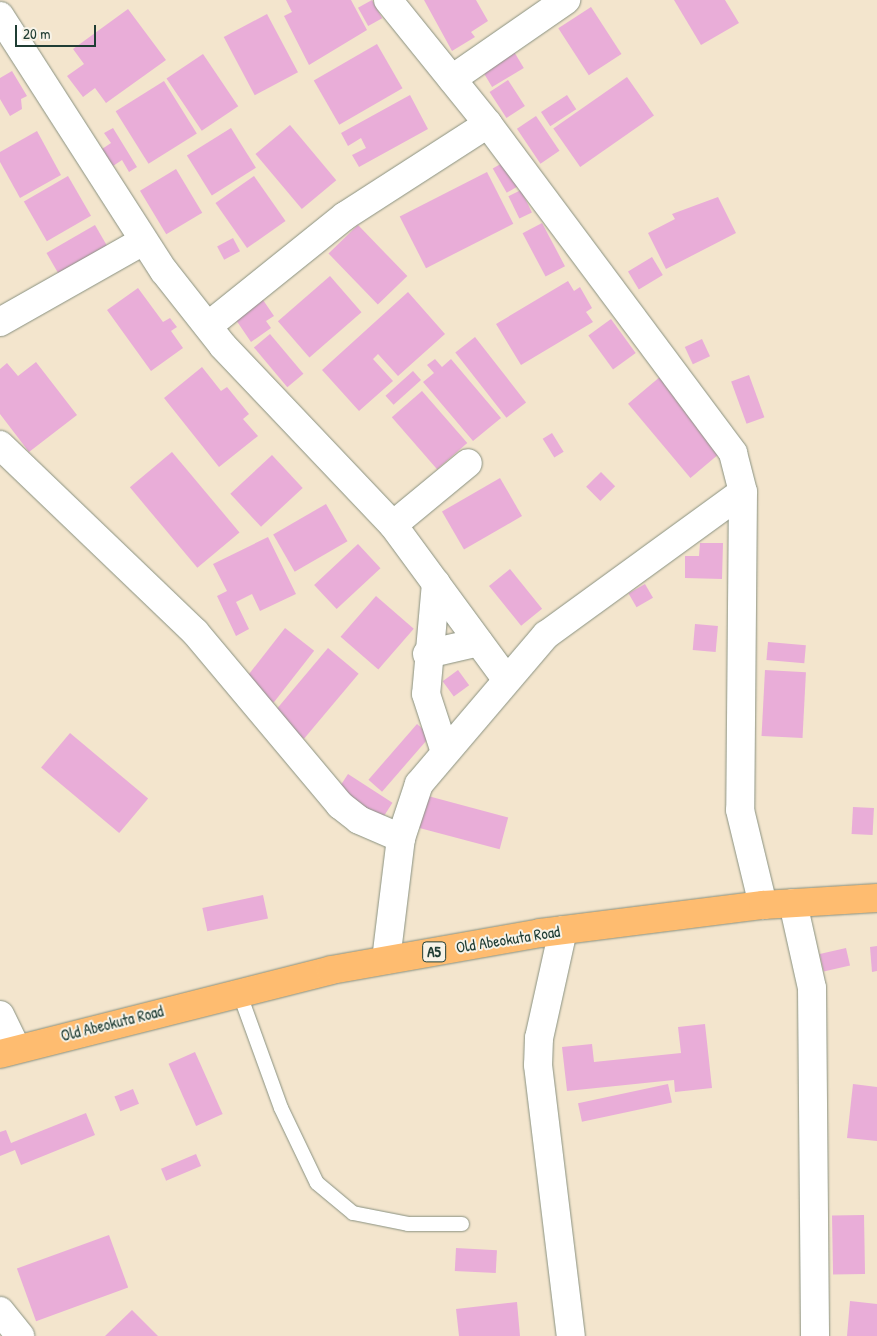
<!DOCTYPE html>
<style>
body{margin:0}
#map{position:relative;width:877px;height:1336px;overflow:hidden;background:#f3e5cd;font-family:"Patrick Hand",sans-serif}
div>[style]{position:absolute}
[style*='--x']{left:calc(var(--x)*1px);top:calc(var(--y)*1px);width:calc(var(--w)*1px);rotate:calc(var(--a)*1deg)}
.building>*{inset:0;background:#e9add8;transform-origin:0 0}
.roads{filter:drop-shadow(0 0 1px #899180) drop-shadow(0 0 1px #899180)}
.service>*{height:14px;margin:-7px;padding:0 7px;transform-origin:7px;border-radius:7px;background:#fff}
.minor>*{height:28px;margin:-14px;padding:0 14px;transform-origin:14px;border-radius:14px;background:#fff}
.trunk>*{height:28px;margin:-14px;padding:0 14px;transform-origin:14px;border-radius:14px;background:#febc70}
span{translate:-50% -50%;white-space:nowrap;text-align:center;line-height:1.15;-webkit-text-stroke:4px #f7f3e8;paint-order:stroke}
.shield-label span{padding:1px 4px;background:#f7f3e8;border:1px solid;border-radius:4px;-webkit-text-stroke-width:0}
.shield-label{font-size:15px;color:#1f3d34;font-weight:700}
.street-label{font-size:16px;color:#1f3d34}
.scale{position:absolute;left:15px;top:25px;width:81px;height:22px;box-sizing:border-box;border:2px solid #1f3d34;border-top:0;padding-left:6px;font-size:15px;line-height:18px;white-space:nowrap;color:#1f3d34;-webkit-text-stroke:4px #f7f3e8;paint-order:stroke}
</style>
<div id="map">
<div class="building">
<div style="clip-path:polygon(286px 0,351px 0,367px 30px,309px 65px,284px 16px,292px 12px)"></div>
<div style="left:372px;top:0;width:21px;height:16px;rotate:61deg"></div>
<div style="clip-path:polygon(424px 0,476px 0,488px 21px,471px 32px,475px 37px,452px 51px)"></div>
<div style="clip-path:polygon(674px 0,725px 0,739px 23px,701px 45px)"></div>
<div style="left:591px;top:7px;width:56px;height:39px;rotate:57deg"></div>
<div style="clip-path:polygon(128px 9px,166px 60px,106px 103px,95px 88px,83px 97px,67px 76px,84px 64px,73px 49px)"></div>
<div style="left:267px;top:14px;width:66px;height:49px;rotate:62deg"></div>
<div style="left:377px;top:44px;width:51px;height:73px;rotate:60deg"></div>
<div style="left:513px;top:50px;width:21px;height:37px;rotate:59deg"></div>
<div style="left:203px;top:54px;width:63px;height:44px;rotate:56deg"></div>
<div style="clip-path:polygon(12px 71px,27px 96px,21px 99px,22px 109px,10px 116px,0 99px,0 78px)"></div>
<div style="left:627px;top:77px;width:47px;height:90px;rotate:55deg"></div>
<div style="left:508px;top:80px;width:31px;height:22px;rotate:57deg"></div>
<div style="left:164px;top:81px;width:62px;height:57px;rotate:58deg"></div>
<div style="clip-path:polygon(410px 95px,428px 129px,359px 167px,352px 155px,366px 148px,361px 138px,348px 146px,341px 133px)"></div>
<div style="left:567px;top:95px;width:17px;height:31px;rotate:57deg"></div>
<div style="left:536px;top:116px;width:42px;height:23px;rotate:56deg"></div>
<div style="left:290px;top:125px;width:72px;height:45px;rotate:50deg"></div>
<div style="clip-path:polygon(113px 128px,137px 167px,129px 172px,122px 160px,113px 166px,102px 149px,111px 143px,104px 133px)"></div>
<div style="left:231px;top:128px;width:47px;height:52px;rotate:58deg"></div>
<div style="clip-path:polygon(37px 131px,61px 175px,20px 198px,0 162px,0 152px)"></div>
<div style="left:504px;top:162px;width:28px;height:13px;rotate:60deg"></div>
<div style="left:176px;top:169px;width:51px;height:42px;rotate:59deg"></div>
<div style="left:487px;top:172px;width:58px;height:98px;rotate:63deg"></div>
<div style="left:68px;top:176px;width:46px;height:51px;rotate:60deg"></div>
<div style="left:254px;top:176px;width:55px;height:47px;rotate:55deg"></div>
<div style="left:521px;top:190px;width:25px;height:14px;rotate:64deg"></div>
<div style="clip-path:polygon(718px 197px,736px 233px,666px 269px,648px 233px,675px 219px,672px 214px)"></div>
<div style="left:542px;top:223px;width:49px;height:22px;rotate:62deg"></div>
<div style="left:95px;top:225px;width:24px;height:56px;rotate:60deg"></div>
<div style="left:358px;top:225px;width:71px;height:41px;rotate:46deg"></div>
<div style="left:233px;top:238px;width:15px;height:18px;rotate:62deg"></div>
<div style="left:652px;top:257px;width:21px;height:28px;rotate:59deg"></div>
<div style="left:330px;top:276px;width:48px;height:69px;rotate:49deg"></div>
<div style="clip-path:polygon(568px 281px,574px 291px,580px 287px,592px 308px,586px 312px,593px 322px,521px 365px,496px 324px)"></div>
<div style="clip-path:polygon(138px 288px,163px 322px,170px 318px,177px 327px,171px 331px,183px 348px,151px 371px,107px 310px)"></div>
<div style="clip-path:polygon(408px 292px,445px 334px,398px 376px,378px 354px,373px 359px,393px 381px,359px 411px,322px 370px)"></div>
<div style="clip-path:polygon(261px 297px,274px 316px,266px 321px,271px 328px,251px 342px,234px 317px)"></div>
<div style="left:611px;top:319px;width:42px;height:28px;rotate:54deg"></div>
<div style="left:270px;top:334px;width:52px;height:21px;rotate:50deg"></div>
<div style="left:475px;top:337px;width:83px;height:25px;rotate:52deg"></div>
<div style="left:702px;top:339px;width:19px;height:19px;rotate:65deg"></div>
<div style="clip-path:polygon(435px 359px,442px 367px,451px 359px,501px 418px,473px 441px,423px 382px,434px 373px,427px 365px)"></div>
<div style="clip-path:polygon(36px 362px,77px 415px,29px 452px,0 414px,0 369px,7px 363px,18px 376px)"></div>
<div style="clip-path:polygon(202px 367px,221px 391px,227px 387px,249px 414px,243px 419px,258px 436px,219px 467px,164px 398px)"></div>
<div style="left:413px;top:371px;width:12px;height:37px;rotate:48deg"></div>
<div style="left:749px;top:375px;width:45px;height:19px;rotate:70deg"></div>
<div style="left:661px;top:376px;width:97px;height:43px;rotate:50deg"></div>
<div style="left:422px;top:391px;width:69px;height:40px;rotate:49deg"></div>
<div style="left:552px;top:433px;width:22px;height:11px;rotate:58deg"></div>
<div style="left:172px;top:452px;width:105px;height:55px;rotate:50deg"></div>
<div style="left:272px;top:455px;width:45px;height:57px;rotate:47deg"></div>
<div style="left:601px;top:472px;width:20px;height:21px;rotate:45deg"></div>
<div style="left:500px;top:478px;width:44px;height:67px;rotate:60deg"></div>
<div style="left:326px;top:504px;width:43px;height:61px;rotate:60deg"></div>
<div style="clip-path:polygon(268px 537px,296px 594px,260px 611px,252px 594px,236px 602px,249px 629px,236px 636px,217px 596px,227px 591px,213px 564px)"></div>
<div style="clip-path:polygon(700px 543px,723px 543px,722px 579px,685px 578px,685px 556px,699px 556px)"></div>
<div style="left:358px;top:544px;width:33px;height:60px;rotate:47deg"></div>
<div style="left:510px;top:569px;width:51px;height:27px;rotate:51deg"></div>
<div style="left:645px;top:584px;width:16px;height:19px;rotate:60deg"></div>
<div style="left:376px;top:596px;width:50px;height:54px;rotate:41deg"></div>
<div style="left:695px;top:624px;width:23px;height:26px;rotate:5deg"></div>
<div style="left:285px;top:628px;width:37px;height:66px;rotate:38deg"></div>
<div style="left:768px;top:642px;width:38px;height:18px;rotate:5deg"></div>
<div style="left:328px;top:648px;width:40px;height:85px;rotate:40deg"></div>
<div style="left:458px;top:670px;width:19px;height:19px;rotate:54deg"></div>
<div style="left:765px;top:670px;width:41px;height:66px;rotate:3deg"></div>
<div style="left:417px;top:724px;width:18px;height:74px;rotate:41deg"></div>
<div style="left:70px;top:733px;width:102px;height:45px;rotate:40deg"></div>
<div style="left:348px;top:774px;width:53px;height:20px;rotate:33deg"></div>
<div style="left:428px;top:796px;width:83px;height:33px;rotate:15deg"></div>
<div style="left:853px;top:807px;width:21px;height:27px;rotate:3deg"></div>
<div style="left:263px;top:895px;width:24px;height:62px;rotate:78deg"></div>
<div style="clip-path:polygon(877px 946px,877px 971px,872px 972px,870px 947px)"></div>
<div style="left:846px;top:948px;width:18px;height:27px;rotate:77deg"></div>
<div style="clip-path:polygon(705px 1024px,712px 1088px,675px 1092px,674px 1080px,567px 1091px,562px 1047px,592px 1044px,594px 1062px,681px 1053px,678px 1027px)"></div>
<div style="left:195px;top:1052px;width:68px;height:29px;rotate:66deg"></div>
<div style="left:668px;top:1084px;width:19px;height:92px;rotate:78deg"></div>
<div style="clip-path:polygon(853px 1084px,877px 1087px,877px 1141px,847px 1138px)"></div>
<div style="left:133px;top:1089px;width:16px;height:20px;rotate:68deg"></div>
<div style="clip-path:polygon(86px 1113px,95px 1135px,21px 1165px,15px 1150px,0 1156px,0 1132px,6px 1130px,11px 1143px)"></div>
<div style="left:196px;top:1154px;width:13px;height:38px;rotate:67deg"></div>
<div style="left:864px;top:1215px;width:59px;height:32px;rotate:89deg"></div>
<div style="left:109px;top:1235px;width:56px;height:98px;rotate:70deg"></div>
<div style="left:456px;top:1248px;width:41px;height:23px;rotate:3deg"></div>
<div style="clip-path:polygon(850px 1301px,877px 1304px,877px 1336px,847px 1336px)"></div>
<div style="clip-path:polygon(517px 1302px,520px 1336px,459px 1336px,456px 1309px)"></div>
<div style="clip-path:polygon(132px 1310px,158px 1336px,105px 1336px)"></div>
</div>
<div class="roads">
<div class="service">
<div style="--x:239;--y:992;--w:123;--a:70.1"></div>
<div style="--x:281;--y:1108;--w:83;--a:64.4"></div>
<div style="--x:317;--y:1183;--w:47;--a:39.8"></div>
<div style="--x:353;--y:1213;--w:56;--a:11.3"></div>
<div style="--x:408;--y:1224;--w:54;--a:0"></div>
</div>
<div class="minor">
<div style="--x:388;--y:0;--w:159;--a:51.1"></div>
<div style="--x:488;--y:124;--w:410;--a:53.3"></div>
<div style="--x:733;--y:453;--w:40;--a:75.6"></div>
<div style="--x:743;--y:492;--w:318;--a:90.5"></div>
<div style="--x:740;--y:810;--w:98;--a:76.4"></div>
<div style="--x:0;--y:16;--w:303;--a:57.3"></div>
<div style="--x:164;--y:271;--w:95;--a:51.8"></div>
<div style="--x:223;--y:346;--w:247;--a:46.5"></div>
<div style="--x:393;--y:525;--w:192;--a:53.7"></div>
<div style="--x:452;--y:79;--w:139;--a:-34.7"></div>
<div style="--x:0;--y:322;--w:164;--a:-29.5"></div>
<div style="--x:208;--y:326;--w:176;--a:-38.8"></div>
<div style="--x:345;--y:216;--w:170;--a:-32.8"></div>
<div style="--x:0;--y:445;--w:270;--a:43.8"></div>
<div style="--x:195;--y:632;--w:226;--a:50"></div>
<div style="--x:340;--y:805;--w:24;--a:38"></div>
<div style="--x:359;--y:820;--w:46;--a:23.2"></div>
<div style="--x:393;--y:525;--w:97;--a:-39.6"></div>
<div style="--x:436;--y:583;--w:111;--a:95.1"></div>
<div style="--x:426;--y:694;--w:61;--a:71.9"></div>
<div style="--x:427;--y:654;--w:53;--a:-13"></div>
<div style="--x:793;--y:903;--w:87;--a:77.4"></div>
<div style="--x:812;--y:988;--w:348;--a:89.5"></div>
<div style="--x:563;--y:930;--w:111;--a:102.5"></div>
<div style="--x:539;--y:1038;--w:27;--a:92"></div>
<div style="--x:538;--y:1065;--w:273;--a:83.1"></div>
<div style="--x:386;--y:960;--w:123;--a:-83"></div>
<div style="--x:401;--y:838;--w:57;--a:-71.6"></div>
<div style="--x:419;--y:784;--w:196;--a:-49.6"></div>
<div style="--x:546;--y:635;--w:243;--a:-36"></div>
<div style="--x:0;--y:1015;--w:37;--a:64"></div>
<div style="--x:0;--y:1311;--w:32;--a:51"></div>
</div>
<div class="trunk">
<div style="--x:0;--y:1054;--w:341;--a:-14.2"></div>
<div style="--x:331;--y:970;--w:212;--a:-10"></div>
<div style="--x:540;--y:933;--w:225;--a:-7.2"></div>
<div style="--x:763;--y:905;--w:114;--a:-3.5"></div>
</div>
</div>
<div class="shield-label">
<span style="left:434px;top:952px">A5</span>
</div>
<div class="street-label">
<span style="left:508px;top:939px;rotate:-9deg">Old Abeokuta Road</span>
<span style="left:112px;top:1023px;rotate:-14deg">Old Abeokuta Road</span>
</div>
<div class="scale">20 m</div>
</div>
